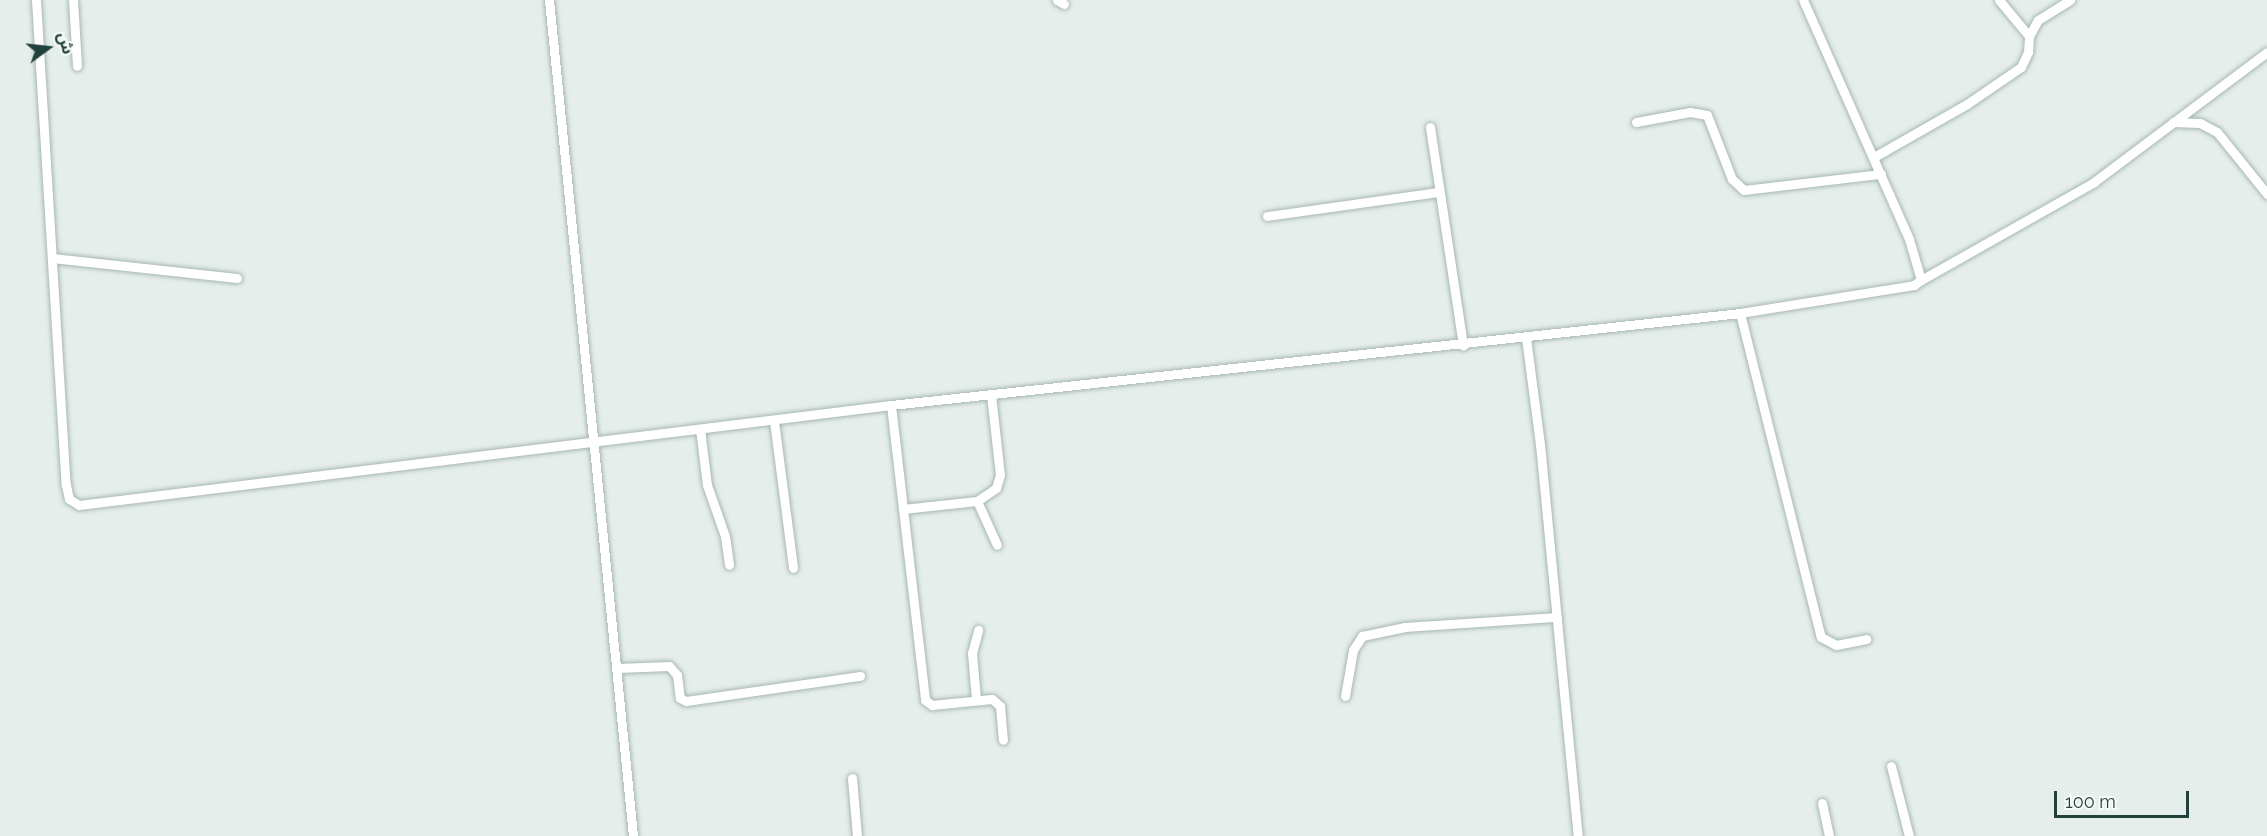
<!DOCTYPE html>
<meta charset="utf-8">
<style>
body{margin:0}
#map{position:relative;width:2267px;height:836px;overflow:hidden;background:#e5eeeb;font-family:Raleway,"Noto Sans Arabic",sans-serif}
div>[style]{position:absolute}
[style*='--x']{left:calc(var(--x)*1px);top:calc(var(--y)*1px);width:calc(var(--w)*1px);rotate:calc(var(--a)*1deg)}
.roads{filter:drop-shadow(0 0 2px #a7b7b3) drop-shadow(0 0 2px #a7b7b3)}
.minor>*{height:9px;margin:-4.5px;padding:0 4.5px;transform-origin:4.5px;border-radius:4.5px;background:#fff}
span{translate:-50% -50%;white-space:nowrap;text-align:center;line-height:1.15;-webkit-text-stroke:6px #f6fbf9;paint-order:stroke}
.north{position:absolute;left:18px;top:18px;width:60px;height:60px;-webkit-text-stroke:4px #f6fbf9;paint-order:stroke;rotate:75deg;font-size:16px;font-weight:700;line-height:24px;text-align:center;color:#23413c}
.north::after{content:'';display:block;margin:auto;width:21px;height:27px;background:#23413c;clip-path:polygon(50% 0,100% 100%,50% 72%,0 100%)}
.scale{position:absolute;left:2054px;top:791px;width:135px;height:27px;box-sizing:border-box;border:3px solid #23413c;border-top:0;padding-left:8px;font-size:18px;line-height:21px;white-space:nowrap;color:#23413c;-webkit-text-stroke:4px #f6fbf9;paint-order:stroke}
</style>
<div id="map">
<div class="roads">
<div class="minor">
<div style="--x:36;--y:0;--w:486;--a:86.5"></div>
<div style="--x:66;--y:485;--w:14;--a:78"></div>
<div style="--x:69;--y:499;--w:12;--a:31"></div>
<div style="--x:79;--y:505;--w:818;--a:-7.02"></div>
<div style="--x:891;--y:405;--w:854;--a:-6.18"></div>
<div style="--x:1740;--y:313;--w:176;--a:-9.1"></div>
<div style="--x:1914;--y:285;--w:9;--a:-36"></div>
<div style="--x:1921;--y:280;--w:43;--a:-106.3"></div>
<div style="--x:1909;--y:239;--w:261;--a:-113.9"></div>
<div style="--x:73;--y:0;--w:66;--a:86.5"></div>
<div style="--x:549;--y:0;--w:840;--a:84.26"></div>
<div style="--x:1057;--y:0;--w:8;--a:30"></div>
<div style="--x:1999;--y:0;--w:47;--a:50.2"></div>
<div style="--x:1636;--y:122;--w:55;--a:-10.5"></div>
<div style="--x:1690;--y:112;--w:17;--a:10"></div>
<div style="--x:1707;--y:115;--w:69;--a:68.7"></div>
<div style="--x:1732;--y:179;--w:16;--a:43"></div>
<div style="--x:1744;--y:190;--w:138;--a:-6.7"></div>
<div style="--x:2173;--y:122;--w:27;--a:2"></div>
<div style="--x:2200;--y:123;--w:19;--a:28"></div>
<div style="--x:2217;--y:132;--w:80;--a:51.1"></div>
<div style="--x:1430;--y:127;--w:221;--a:81.4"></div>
<div style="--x:1874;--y:157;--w:107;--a:-29.7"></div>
<div style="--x:1967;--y:104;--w:65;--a:-34.4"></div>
<div style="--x:2021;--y:67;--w:17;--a:-65"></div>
<div style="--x:2028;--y:52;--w:16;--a:-86"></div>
<div style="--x:2029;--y:36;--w:18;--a:-61"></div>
<div style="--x:2038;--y:20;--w:38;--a:-32"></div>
<div style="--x:1267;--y:216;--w:172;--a:-8"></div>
<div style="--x:52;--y:258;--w:186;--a:6.2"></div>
<div style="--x:1921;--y:280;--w:199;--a:-29.5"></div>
<div style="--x:2094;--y:182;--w:216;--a:-36.9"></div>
<div style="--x:1740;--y:313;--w:334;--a:76"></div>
<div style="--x:1821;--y:637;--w:17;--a:28"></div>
<div style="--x:1836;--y:645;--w:31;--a:-11"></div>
<div style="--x:1526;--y:338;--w:107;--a:82.5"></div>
<div style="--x:1540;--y:444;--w:394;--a:84.5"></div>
<div style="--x:891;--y:405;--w:297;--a:83.4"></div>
<div style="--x:925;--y:700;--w:9;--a:36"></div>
<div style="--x:932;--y:705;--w:60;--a:-5.7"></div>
<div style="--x:992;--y:699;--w:11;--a:41"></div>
<div style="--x:1000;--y:706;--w:34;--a:85"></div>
<div style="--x:774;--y:421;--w:148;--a:82.6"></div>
<div style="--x:700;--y:429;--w:56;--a:82.9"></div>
<div style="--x:707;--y:485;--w:54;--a:70.6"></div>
<div style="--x:725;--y:536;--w:29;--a:82"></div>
<div style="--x:977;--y:501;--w:48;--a:65.6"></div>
<div style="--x:903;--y:509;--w:74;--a:-6.2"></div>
<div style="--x:977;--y:501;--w:23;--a:-34"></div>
<div style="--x:996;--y:488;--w:14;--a:-73"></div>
<div style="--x:1000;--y:475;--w:81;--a:-96.4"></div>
<div style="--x:617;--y:668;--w:52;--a:-2.2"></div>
<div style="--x:669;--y:666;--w:12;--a:48"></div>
<div style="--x:677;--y:675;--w:23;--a:83"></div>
<div style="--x:680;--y:698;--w:7;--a:27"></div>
<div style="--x:686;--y:701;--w:176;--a:-8.2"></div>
<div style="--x:1345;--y:696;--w:47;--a:-80.1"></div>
<div style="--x:1353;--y:650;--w:17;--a:-57"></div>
<div style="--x:1362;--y:636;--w:44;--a:-11.8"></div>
<div style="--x:1405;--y:627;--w:152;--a:-3.8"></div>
<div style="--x:976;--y:699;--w:46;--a:-95"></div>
<div style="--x:972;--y:653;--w:24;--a:-75"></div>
<div style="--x:1891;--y:766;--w:72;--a:75.6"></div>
<div style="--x:852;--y:778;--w:58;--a:85.1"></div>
<div style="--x:1822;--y:803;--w:34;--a:78"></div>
</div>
</div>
<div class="north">ش</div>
<div class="scale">100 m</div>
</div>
